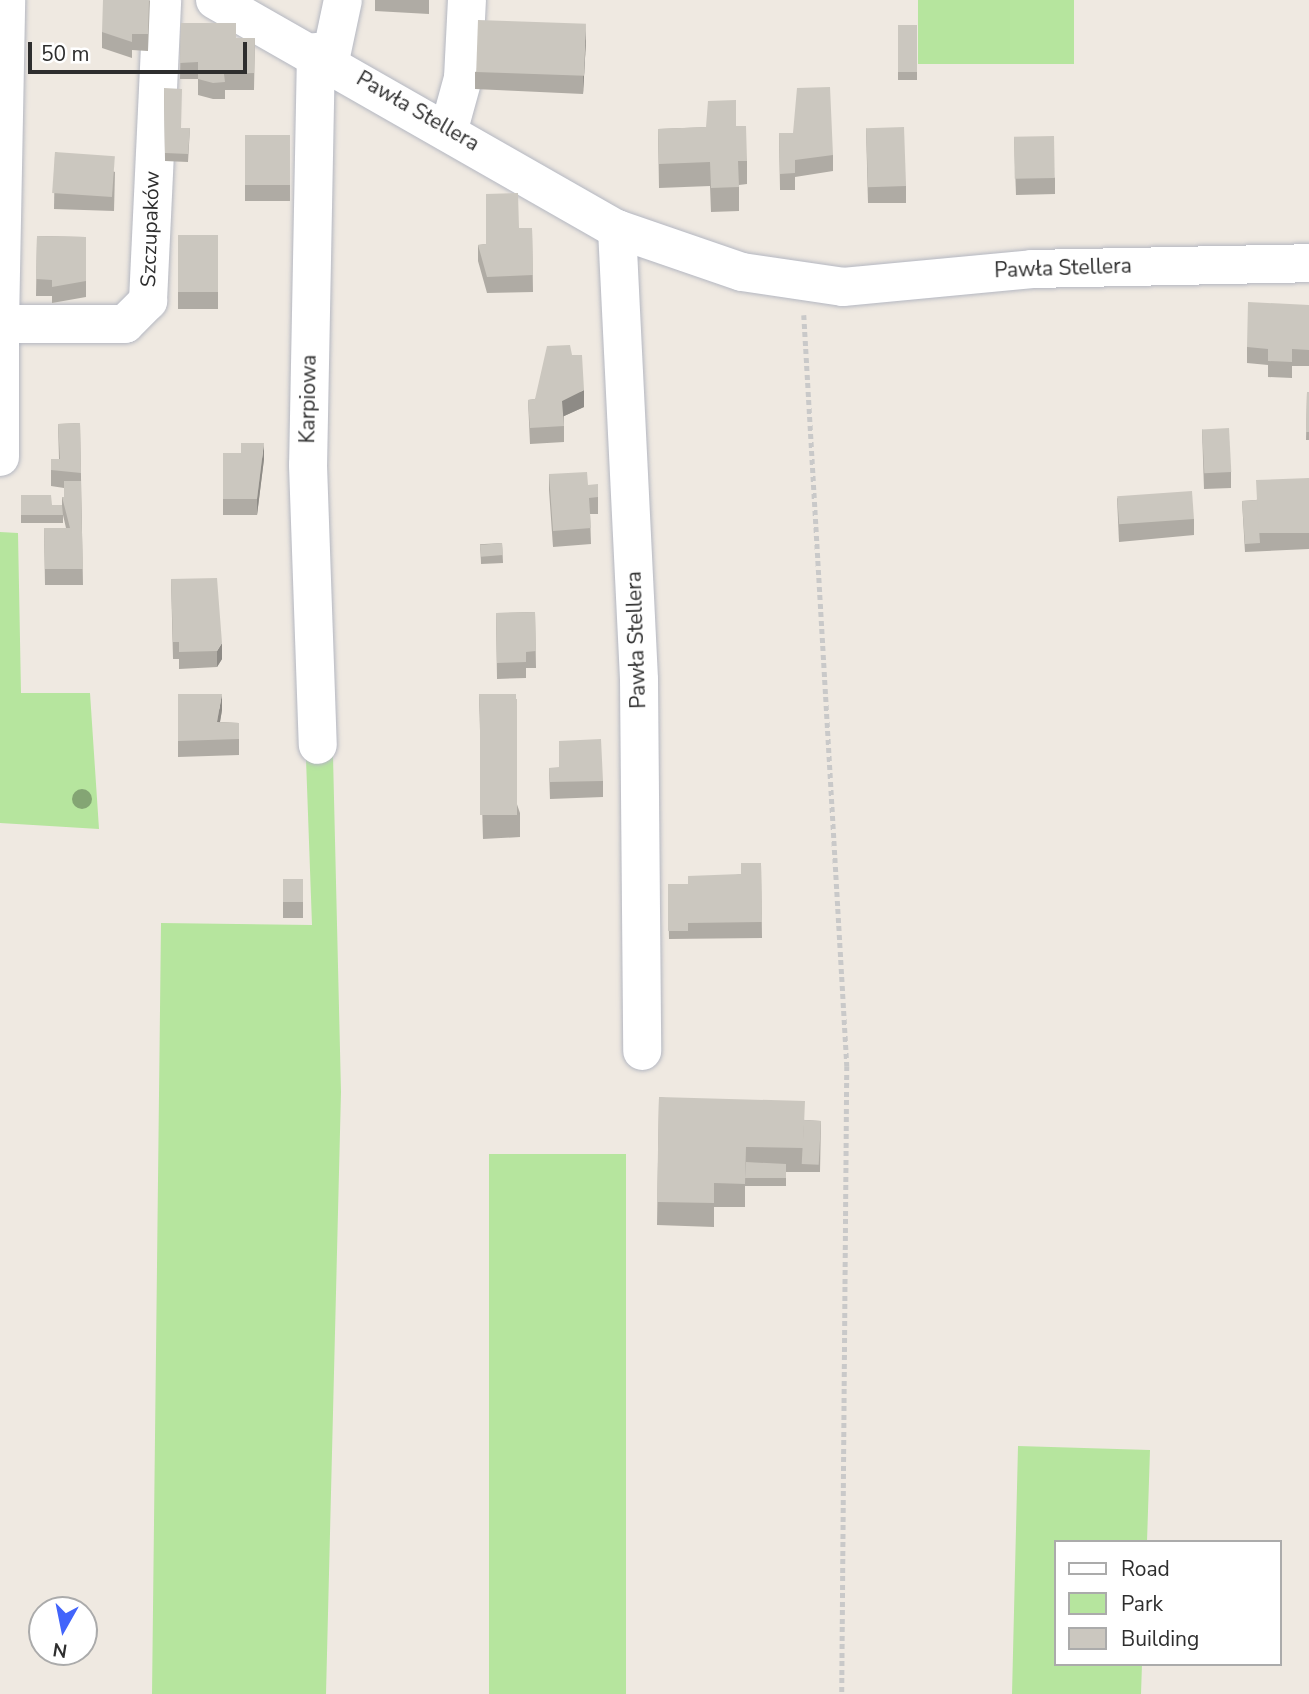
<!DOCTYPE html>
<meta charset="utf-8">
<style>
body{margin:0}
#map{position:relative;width:1309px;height:1694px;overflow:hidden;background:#efe9e1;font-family:"Nunito Sans",sans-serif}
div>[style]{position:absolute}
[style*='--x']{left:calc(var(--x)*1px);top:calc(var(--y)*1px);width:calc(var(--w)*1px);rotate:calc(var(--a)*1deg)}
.green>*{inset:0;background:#b6e59e;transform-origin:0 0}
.path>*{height:4.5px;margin-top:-2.25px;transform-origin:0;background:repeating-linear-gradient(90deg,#c9c9c9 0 5px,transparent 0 8.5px)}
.roads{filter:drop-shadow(0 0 2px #b4b7c1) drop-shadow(0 0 2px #b4b7c1)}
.minor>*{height:38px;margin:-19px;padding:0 19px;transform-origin:19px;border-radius:19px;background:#fff}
.trees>*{width:20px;height:20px;margin:-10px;border-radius:50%;background:#84a574}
.wall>*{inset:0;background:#afaba4;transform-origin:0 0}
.shaded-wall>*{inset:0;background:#8e8b86}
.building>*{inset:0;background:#cbc7bf;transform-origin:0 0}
span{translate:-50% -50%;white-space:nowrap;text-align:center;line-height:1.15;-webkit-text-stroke:6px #fff;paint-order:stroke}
.street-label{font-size:21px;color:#2e2e2e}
.legend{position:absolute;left:1054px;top:1540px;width:228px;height:126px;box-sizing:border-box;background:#fff;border:2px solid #ababab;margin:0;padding:9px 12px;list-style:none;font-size:21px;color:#2e2e2e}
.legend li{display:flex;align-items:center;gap:14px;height:35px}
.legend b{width:35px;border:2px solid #ababab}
.north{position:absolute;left:28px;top:1596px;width:70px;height:70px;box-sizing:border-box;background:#fff;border:2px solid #ababab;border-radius:50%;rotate:189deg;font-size:19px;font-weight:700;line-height:28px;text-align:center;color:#2e2e2e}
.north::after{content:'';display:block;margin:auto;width:24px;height:32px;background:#4264fb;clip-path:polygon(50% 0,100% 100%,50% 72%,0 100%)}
.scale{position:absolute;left:28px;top:42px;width:219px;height:32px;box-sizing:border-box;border:4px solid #2e2e2e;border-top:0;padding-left:9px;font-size:21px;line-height:24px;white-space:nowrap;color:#2e2e2e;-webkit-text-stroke:5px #fff;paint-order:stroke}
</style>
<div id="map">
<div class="green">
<div style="left:918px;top:0;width:156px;height:64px"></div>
<div style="clip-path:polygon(0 532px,18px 533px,21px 693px,90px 693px,99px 829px,0 823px)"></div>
<div style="clip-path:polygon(333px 756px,341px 1092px,326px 1694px,152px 1694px,161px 923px,312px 925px,306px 759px)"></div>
<div style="left:626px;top:1154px;width:540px;height:137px;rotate:90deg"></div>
<div style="clip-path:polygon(1018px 1446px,1150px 1450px,1147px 1542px,1055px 1542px,1055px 1664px,1142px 1664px,1141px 1694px,1012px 1694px)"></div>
</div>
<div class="path">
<div style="--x:804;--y:315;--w:752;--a:86.72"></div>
<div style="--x:847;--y:1066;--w:628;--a:90.46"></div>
</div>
<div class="roads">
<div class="minor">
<div style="--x:215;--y:0;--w:463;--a:29.7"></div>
<div style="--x:617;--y:229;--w:132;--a:19"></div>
<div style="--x:742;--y:272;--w:102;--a:8.4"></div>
<div style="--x:843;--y:287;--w:190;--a:-5.4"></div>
<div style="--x:1032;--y:269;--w:277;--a:-1.2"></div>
<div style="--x:316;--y:52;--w:413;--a:91.1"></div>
<div style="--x:308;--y:465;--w:280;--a:88"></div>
<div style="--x:330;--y:61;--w:62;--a:-78"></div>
<div style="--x:449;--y:129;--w:53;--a:-74.6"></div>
<div style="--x:463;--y:78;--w:78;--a:-87.1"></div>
<div style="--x:617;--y:229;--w:452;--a:87.2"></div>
<div style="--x:639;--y:680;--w:371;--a:89.5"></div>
<div style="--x:0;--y:324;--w:324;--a:-88.9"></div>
<div style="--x:0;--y:457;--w:133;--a:-90"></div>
<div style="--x:0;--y:324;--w:125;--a:0"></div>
<div style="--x:125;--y:324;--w:33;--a:-45"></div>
<div style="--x:148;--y:301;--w:301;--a:-87.3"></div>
</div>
</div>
<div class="trees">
<div style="left:82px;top:799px"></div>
</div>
<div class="wall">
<div style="clip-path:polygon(150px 0,148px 51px,132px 50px,132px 58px,102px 48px,102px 32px)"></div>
<div style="clip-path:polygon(375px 0,429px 0,429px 14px,375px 11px)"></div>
<div style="clip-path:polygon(181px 23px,236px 38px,255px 38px,254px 90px,225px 90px,225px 99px,213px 99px,198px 95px,198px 79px,180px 79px)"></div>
<div style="left:898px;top:25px;width:19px;height:55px"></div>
<div style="clip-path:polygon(586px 40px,583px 94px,475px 89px,475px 72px)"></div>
<div style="clip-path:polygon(164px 88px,181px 128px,190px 128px,188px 162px,165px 161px)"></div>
<div style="clip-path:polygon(736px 126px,747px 161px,747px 184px,739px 185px,739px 211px,711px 212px,710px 186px,659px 188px,658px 129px)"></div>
<div style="clip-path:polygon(866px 128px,906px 186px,906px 203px,868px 203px)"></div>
<div style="clip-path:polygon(779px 133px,833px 155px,833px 171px,795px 177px,795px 190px,780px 190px)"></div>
<div style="left:245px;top:135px;width:45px;height:66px"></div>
<div style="clip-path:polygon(1014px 137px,1055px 178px,1055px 194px,1016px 195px)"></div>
<div style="clip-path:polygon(55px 152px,115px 172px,114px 211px,54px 209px)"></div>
<div style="clip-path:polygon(519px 228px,532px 228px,533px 292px,487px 293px,478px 261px,478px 245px,486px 244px)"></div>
<div style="left:178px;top:235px;width:40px;height:74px"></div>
<div style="clip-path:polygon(37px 236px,86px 237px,86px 297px,52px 303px,52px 296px,36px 296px)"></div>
<div style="clip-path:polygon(1309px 305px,1309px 366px,1292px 366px,1292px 378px,1268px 377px,1268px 365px,1247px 363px,1247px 347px)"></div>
<div style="clip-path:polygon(572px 355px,584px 407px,564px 416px,564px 442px,530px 444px,528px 400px,535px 399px)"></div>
<div style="clip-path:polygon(1307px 392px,1309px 392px,1309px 440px,1306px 440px)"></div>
<div style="clip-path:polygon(80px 423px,83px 585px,45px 585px,44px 528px,66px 528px,63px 515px,63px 523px,21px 523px,21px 495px,52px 505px,62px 505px,62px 497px,64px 497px,64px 488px,51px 486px,51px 459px,59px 459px,58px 424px)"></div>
<div style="clip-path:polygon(1202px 429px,1231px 472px,1231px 488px,1204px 489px)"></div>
<div style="clip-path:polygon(223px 453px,264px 459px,257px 515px,223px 515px)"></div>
<div style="clip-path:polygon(549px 474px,588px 485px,598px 497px,598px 514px,590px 514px,591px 544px,553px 547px,549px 490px)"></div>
<div style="clip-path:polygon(1309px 478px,1309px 549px,1245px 552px,1242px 501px,1256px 500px)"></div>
<div style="clip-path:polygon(1117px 498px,1194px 519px,1194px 535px,1119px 542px)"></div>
<div style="left:502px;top:543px;width:20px;height:22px;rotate:87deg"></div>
<div style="clip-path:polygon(171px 579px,222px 659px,217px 667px,179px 669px,179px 659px,173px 659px)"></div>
<div style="clip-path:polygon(535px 612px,536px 668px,526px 668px,526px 678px,497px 679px,496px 613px)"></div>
<div style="clip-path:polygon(178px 694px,222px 710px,220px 722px,239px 723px,239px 755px,178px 757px)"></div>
<div style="clip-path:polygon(479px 694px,520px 813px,520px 837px,483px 839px)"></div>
<div style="clip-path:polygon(549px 768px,603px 781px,603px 797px,550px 799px)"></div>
<div style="clip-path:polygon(761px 863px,762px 938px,669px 939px,668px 884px,688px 884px,741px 874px)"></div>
<div style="left:283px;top:879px;width:20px;height:39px"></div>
<div style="clip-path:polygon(659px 1097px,805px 1120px,821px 1121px,820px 1172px,786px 1172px,786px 1186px,745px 1186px,745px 1207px,714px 1207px,714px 1227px,657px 1225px)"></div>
</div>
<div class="shaded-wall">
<div style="clip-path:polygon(586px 24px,586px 40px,583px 94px,583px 78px)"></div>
<div style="clip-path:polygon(584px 390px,584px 407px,562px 417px,562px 401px)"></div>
<div style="clip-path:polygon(264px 443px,264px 459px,257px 515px,257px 499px)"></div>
<div style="clip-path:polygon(222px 643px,222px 659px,217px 667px,217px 651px)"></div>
<div style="clip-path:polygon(222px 694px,222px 710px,217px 739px,217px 722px)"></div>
</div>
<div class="building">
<div style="clip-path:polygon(103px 0,149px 0,148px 34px,132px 34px,132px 42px,102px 32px)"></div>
<div style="left:478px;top:20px;width:108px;height:52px;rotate:2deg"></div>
<div style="clip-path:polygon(181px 23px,236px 23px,236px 38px,255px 38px,254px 73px,224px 74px,225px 82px,213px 83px,198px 79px,198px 62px,180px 63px)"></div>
<div style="left:898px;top:25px;width:19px;height:47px"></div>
<div style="clip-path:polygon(830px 87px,833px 155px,795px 160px,795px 173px,780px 174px,779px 133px,793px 133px,797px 88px)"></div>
<div style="clip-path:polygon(164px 88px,182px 89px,181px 128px,190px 128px,188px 154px,165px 153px)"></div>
<div style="clip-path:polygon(736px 100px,736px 126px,746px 126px,747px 161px,738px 161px,739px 187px,711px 188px,710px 162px,659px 164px,658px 129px,706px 127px,708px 101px)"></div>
<div style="left:904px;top:127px;width:59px;height:38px;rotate:88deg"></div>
<div style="left:245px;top:135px;width:45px;height:50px"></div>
<div style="left:1054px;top:136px;width:42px;height:40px;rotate:89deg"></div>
<div style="left:55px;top:152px;width:60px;height:41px;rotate:4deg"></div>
<div style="clip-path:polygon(518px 193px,519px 228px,532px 228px,533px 275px,487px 277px,478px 245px,486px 244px,486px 194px)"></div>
<div style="left:178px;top:235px;width:40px;height:57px"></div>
<div style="clip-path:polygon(37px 236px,86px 237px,86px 281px,52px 287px,52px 280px,36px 279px)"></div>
<div style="clip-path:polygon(1248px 302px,1309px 305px,1309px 350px,1292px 349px,1292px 362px,1268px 361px,1268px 349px,1247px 347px)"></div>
<div style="clip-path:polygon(570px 345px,572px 355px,582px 355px,584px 390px,562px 401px,564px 426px,530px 428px,528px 400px,535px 399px,547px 346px)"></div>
<div style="clip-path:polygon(1307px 392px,1309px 392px,1309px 432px,1306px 432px)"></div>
<div style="clip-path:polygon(80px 423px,81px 473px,51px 470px,51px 459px,60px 459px,58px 424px)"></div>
<div style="left:1229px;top:428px;width:44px;height:27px;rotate:87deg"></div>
<div style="clip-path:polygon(241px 443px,264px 443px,257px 499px,223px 499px,223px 453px,241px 453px)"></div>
<div style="clip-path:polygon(587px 472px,588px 485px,598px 484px,598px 497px,589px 498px,591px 528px,553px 531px,549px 474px)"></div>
<div style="clip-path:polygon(1309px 478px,1309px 489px,1257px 492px,1257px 500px,1256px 480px)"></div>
<div style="left:64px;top:481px;width:17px;height:16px"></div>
<div style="left:1309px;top:489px;width:44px;height:52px;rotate:90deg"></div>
<div style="left:1192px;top:491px;width:28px;height:75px;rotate:86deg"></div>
<div style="clip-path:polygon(21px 495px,51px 495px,52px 505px,62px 505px,63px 515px,21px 515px)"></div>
<div style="clip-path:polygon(62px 497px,81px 497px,83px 569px,45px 569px,44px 528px,70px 528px)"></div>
<div style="left:1257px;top:500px;width:43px;height:15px;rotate:86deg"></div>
<div style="left:502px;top:543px;width:12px;height:22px;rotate:85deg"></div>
<div style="clip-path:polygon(217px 578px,222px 643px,217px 651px,179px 652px,179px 642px,173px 642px,171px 579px)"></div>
<div style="clip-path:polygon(535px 612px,536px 651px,526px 652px,526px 662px,497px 663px,496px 613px)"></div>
<div style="clip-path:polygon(178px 694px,222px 694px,217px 722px,239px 723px,239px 739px,178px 741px)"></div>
<div style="clip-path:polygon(479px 694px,516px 694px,516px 699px,480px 699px,480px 715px)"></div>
<div style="left:480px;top:699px;width:37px;height:116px"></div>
<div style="clip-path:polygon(601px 739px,603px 781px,550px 782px,549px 768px,559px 767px,559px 741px)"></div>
<div style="clip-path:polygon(741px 863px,761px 863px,762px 922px,688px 923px,688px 876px,741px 874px)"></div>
<div style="left:283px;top:879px;width:20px;height:23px"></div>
<div style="left:668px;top:884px;width:20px;height:47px"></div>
<div style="clip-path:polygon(659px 1097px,805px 1101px,803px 1148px,746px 1147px,745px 1184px,714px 1183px,714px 1203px,657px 1202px)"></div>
<div style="left:804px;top:1120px;width:17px;height:44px;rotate:3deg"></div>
<div style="clip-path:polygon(746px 1162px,786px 1164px,786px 1178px,745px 1178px)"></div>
</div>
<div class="street-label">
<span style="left:418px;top:111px;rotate:30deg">Pawła Stellera</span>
<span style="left:150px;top:229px;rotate:-88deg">Szczupaków</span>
<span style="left:1063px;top:268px;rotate:-2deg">Pawła Stellera</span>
<span style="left:308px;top:399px;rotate:-89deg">Karpiowa</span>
<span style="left:636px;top:640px;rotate:-92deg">Pawła Stellera</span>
</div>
<ul class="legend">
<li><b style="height:9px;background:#fff"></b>Road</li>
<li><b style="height:19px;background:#b6e59e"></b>Park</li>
<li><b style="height:19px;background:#cbc7bf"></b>Building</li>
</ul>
<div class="north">N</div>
<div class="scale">50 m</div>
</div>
